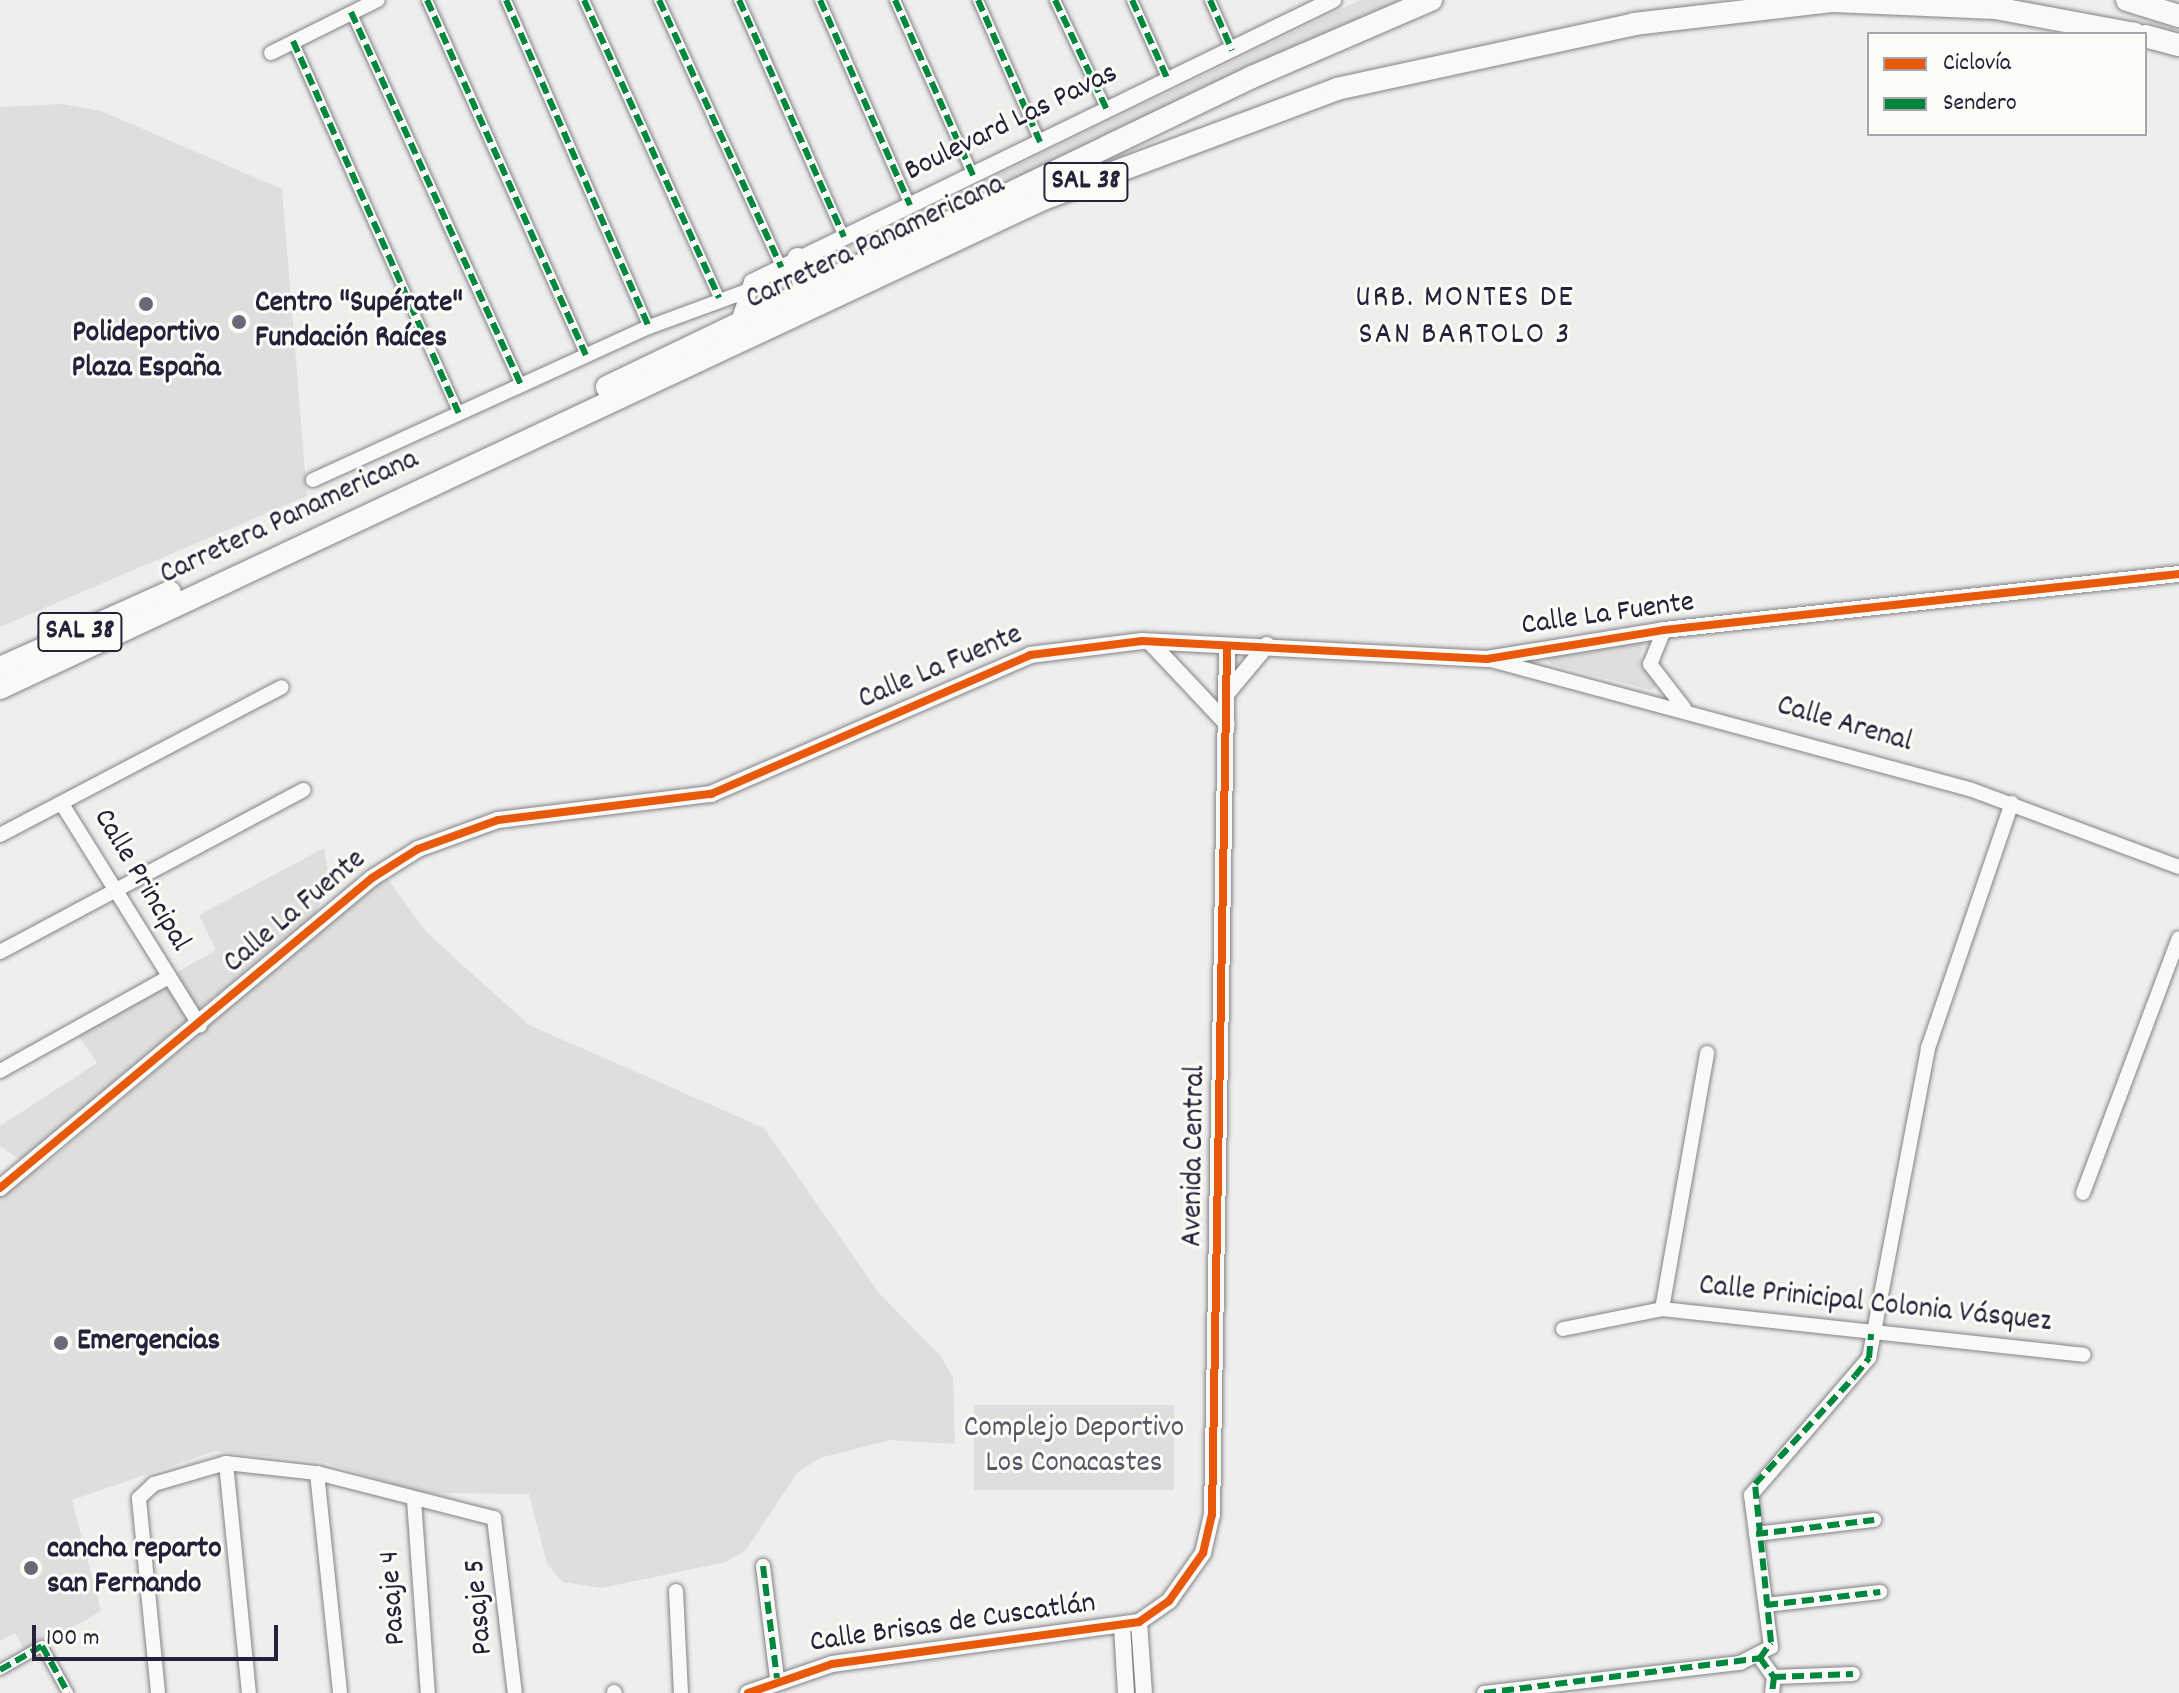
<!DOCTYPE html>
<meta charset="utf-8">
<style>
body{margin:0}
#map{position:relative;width:2179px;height:1693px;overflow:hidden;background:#efeeed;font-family:Dekko,sans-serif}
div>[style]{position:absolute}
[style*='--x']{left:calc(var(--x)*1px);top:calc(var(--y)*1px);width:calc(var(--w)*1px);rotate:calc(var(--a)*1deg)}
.built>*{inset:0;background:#dfdede;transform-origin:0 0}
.roads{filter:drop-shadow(0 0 2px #838287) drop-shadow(0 0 2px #838287)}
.pedestrian>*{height:10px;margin:-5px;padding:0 5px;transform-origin:5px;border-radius:5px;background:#f9f9f7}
.minor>*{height:14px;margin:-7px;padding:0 7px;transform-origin:7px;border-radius:7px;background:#f9f9f7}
.tertiary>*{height:16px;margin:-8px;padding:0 8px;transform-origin:8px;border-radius:8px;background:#f9f9f7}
.trunk>*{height:22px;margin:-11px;padding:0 11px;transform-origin:11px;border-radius:11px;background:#f9f9f7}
.quiet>*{height:6px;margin-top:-3px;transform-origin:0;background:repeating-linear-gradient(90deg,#00873e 0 12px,transparent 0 18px)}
.cycleway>*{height:8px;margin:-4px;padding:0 4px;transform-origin:4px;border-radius:4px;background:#e8590c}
.dots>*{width:22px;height:22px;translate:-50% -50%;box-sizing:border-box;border:4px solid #fdfcf7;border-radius:50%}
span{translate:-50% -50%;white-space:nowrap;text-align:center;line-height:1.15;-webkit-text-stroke:6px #fdfcf7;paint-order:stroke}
.shield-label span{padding:2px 6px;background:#fdfcf7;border:2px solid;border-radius:6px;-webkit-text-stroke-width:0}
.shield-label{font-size:28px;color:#22223b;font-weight:700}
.street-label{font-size:30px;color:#22223b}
.poi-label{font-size:30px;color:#22223b;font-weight:700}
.left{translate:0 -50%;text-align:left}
.park-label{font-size:30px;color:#575768}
.neighbourhood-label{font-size:32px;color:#22223b;letter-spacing:2px}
.legend{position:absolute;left:1867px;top:32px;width:280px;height:104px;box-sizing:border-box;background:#fdfcf7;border:2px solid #a5a5ac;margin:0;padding:10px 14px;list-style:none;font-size:24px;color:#22223b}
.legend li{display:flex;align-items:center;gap:16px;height:40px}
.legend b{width:40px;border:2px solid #a5a5ac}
.scale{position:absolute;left:32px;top:1625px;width:246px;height:36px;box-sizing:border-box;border:4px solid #22223b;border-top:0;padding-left:10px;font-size:24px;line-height:28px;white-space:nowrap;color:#22223b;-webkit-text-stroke:6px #fdfcf7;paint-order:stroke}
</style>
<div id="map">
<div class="built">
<div style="clip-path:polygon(1360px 0,1431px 0,805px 290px,798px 271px)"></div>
<div style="clip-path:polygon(63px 104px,101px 111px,282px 189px,307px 496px,0 627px,0 107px)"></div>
<div style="clip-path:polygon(1645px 640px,1640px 656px,1656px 686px,1651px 690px,1553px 665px,1542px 655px)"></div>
<div style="clip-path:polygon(324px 848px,329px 877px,316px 915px,195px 1012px,172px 975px,216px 950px,199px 915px)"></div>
<div style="clip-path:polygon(385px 875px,427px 933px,529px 1025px,764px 1128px,879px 1293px,941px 1356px,953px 1378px,955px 1444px,890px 1440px,820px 1458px,797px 1473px,746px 1550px,726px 1562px,602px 1588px,563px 1582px,547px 1564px,529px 1494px,422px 1493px,324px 1462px,215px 1451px,72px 1500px,101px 1611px,27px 1654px,15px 1633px,0 1641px,0 1194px,51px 1160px)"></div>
<div style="clip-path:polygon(164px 980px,187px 1020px,177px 1035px,21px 1160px,0 1146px,0 1126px,97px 1063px,74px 1030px)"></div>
<div style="left:974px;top:1405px;width:200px;height:85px"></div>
</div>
<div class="roads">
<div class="pedestrian">
<div style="--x:427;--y:0;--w:389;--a:65.9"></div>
<div style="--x:506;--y:0;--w:357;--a:66.4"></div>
<div style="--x:584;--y:0;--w:327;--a:65.6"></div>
<div style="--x:659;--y:0;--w:294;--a:65.4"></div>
<div style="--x:739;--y:0;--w:259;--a:66.1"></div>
<div style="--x:820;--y:0;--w:224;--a:66.3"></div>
<div style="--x:895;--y:0;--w:192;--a:66"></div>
<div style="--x:978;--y:0;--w:155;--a:66.4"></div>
<div style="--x:1055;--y:0;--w:122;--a:64.7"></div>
<div style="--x:1132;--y:0;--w:88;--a:65.8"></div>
<div style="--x:1210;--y:0;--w:55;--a:66.3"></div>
<div style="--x:351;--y:12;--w:410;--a:65.5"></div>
<div style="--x:293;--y:41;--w:407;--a:66"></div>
<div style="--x:0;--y:1670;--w:48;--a:-29.7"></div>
<div style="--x:42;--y:1646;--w:54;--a:61"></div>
</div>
<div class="minor">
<div style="--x:271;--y:53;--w:119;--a:-26.4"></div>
<div style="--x:313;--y:480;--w:369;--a:-24.5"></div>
<div style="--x:649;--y:327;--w:104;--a:-20.2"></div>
<div style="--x:1664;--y:630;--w:37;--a:112"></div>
<div style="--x:1650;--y:664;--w:56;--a:52.3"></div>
<div style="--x:1491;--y:660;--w:498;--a:15.1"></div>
<div style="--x:1972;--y:790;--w:221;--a:20.4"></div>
<div style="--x:62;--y:804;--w:261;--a:58.1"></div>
<div style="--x:0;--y:835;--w:318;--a:-27.7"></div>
<div style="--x:0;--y:952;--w:344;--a:-28.1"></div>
<div style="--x:0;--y:1071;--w:193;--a:-29.1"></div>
<div style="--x:2083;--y:1193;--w:272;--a:-69.4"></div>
<div style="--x:1662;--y:1309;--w:260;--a:-80"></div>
<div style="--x:1563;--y:1329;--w:101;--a:-11.4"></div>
<div style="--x:1662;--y:1309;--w:424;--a:6.2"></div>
<div style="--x:226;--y:1463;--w:231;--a:84.3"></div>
<div style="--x:317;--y:1473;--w:221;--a:84"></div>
<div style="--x:414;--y:1500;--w:194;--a:85.9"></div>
<div style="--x:1756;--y:1534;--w:119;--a:-6.8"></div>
<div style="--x:763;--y:1566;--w:113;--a:82.9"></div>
<div style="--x:676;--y:1591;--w:102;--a:87.2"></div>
<div style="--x:1766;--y:1605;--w:115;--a:-6.5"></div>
<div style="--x:1760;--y:1658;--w:24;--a:54"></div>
<div style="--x:1774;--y:1677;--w:16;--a:97"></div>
<div style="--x:1774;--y:1677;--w:79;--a:-2.2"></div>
<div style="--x:614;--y:1692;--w:1;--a:45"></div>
<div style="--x:158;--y:1693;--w:196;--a:-95.6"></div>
<div style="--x:139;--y:1498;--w:21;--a:-43"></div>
<div style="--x:154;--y:1484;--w:75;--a:-16.3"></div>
<div style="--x:226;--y:1463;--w:92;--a:6.3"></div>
<div style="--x:317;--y:1473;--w:183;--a:14.3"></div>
<div style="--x:494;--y:1518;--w:176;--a:83.2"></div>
<div style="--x:1484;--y:1693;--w:258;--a:-6.7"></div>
<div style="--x:1740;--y:1663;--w:35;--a:-27"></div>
<div style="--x:1771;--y:1647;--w:153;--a:-97.5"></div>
<div style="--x:1751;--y:1495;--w:181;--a:-49.3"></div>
<div style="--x:1869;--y:1358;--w:316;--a:-79.2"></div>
<div style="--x:1928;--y:1048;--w:259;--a:-71.1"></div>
</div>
<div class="tertiary">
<div style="--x:740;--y:319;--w:39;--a:-72"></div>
<div style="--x:752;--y:282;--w:646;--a:-25.89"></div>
<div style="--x:1150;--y:642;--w:112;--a:46.8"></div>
<div style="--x:1228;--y:692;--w:61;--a:-50.3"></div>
<div style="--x:0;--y:1188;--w:484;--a:-39.8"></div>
<div style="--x:372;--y:878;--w:54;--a:-32.2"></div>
<div style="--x:418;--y:849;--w:85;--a:-19.9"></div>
<div style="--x:498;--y:820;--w:215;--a:-7"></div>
<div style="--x:711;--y:794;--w:348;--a:-23.5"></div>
<div style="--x:1030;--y:655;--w:113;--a:-7.1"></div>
<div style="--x:1142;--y:641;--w:345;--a:3"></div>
<div style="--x:1487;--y:659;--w:179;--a:-9.3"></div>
<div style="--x:1664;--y:630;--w:518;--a:-6.21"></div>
<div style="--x:1139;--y:1622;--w:71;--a:86"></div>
<div style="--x:1122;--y:1626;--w:67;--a:86.6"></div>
<div style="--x:748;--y:1693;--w:89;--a:-19"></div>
<div style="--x:832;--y:1664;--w:310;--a:-7.8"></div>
<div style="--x:1139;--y:1622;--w:37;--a:-35"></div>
<div style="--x:1169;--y:1601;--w:59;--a:-54.7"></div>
<div style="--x:1203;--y:1553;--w:39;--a:-77"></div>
<div style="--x:1212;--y:1515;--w:869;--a:-89.01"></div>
</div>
<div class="trunk">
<div style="--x:2127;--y:0;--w:54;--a:17.1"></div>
<div style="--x:2145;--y:36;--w:35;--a:15"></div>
<div style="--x:798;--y:259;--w:32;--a:77"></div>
<div style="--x:607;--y:387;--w:716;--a:-25.67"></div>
<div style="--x:1252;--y:77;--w:195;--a:-23.3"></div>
<div style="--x:0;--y:668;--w:186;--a:-24.1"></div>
<div style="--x:0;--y:688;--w:1152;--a:-25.12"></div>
<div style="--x:1043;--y:199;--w:314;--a:-20.5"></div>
<div style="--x:1337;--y:89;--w:304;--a:-12.3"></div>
<div style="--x:1634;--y:24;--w:201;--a:-6.6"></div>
<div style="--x:1834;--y:1;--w:161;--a:2.5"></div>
<div style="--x:1995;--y:8;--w:142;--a:10.5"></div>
</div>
</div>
<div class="quiet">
<div style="--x:427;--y:0;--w:389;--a:65.9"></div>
<div style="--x:506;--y:0;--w:357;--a:66.4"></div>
<div style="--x:584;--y:0;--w:327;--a:65.6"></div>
<div style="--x:659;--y:0;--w:294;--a:65.4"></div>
<div style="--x:739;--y:0;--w:259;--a:66.1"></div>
<div style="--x:820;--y:0;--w:224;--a:66.3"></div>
<div style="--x:895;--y:0;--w:192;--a:66"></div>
<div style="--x:978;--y:0;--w:155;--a:66.4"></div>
<div style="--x:1055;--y:0;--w:122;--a:64.7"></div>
<div style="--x:1132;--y:0;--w:88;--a:65.8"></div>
<div style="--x:1210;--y:0;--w:55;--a:66.3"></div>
<div style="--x:351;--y:12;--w:410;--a:65.5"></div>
<div style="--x:293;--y:41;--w:407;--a:66"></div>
<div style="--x:1756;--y:1534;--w:119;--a:-6.8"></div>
<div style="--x:763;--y:1566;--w:113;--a:82.9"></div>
<div style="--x:1766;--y:1605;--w:115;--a:-6.5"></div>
<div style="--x:1760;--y:1658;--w:24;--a:54"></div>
<div style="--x:1774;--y:1677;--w:16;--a:97"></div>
<div style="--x:0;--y:1670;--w:48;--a:-29.7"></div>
<div style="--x:42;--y:1646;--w:54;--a:61"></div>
<div style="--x:1774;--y:1677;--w:79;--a:-2.2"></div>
<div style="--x:1484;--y:1693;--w:278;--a:-7.2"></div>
<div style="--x:1760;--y:1658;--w:19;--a:-55"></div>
<div style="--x:1771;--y:1642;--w:159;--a:-95.8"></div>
<div style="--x:1755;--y:1484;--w:147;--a:-47.2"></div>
<div style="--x:1855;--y:1376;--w:23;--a:-52"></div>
<div style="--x:1869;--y:1358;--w:24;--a:-85"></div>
</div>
<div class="cycleway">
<div style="--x:0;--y:1188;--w:484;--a:-39.8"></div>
<div style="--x:372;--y:878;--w:54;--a:-32.2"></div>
<div style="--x:418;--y:849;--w:85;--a:-19.9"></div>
<div style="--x:498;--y:820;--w:215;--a:-7"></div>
<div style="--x:711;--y:794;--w:348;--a:-23.5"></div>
<div style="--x:1030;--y:655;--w:113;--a:-7.1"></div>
<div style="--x:1142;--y:641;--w:345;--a:3"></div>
<div style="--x:1487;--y:659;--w:179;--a:-9.3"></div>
<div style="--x:1664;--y:630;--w:518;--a:-6.21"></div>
<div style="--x:748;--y:1693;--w:89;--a:-19"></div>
<div style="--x:832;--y:1664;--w:310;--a:-7.8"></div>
<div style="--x:1139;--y:1622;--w:37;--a:-35"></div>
<div style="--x:1169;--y:1601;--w:59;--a:-54.7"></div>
<div style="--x:1203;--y:1553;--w:39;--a:-77"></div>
<div style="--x:1212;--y:1515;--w:869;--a:-89.01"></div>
</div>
<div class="dots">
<div style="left:146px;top:304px;background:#6a6979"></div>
<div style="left:239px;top:322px;background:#6a6979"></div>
<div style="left:61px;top:1343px;background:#6a6979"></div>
<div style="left:31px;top:1568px;background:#6a6979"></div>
</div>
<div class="shield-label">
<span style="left:1086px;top:182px">SAL 38</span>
<span style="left:80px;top:632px">SAL 38</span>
</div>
<div class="street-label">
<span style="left:1012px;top:124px;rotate:-26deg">Boulevard Las Pavas</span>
<span style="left:876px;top:244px;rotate:-25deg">Carretera Panamericana</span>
<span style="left:290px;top:519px;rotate:-25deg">Carretera Panamericana</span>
<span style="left:1608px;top:616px;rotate:-8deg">Calle La Fuente</span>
<span style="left:941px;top:669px;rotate:-23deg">Calle La Fuente</span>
<span style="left:1844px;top:726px;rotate:16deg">Calle Arenal</span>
<span style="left:140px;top:881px;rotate:59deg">Calle Principal</span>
<span style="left:296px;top:913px;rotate:-40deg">Calle La Fuente</span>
<span style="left:1196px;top:1156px;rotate:-89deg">Avenida Central</span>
<span style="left:1875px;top:1306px;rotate:6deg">Calle Prinicipal Colonia Vásquez</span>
<span style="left:395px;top:1598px;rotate:-94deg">Pasaje 4</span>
<span style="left:481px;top:1607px;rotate:-95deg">Pasaje 5</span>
<span style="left:953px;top:1625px;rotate:-8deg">Calle Brisas de Cuscatlán</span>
</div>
<div class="poi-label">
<span class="left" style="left:255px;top:322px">Centro "Supérate"<br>Fundación Raíces</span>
<span style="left:146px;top:352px">Polideportivo<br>Plaza España</span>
<span class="left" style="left:77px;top:1343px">Emergencias</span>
<span class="left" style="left:47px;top:1568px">cancha reparto<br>san Fernando</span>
</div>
<div class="park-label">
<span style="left:1074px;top:1447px">Complejo Deportivo<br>Los Conacastes</span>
</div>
<div class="neighbourhood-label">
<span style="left:1465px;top:318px">URB. MONTES DE<br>SAN BARTOLO 3</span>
</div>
<ul class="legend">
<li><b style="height:10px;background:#e8590c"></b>Ciclovía</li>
<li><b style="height:10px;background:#00873e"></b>Sendero</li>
</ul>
<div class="scale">100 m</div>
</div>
